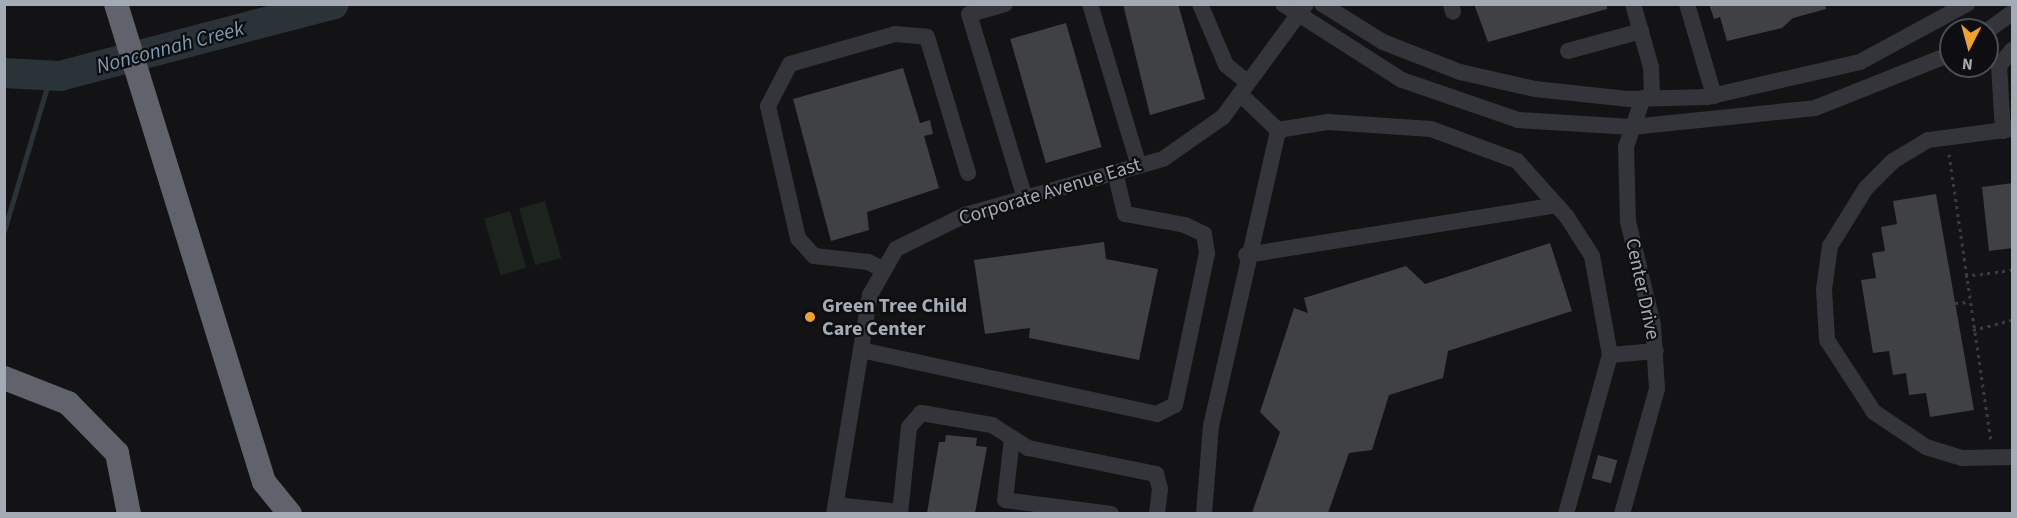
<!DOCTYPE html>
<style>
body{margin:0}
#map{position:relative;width:2017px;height:518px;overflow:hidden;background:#131315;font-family:"Source Sans 3",sans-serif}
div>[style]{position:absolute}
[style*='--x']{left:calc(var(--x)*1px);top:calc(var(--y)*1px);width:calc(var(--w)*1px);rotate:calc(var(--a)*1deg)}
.green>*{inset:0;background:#1d241d;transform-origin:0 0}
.stream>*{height:5px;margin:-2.5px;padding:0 2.5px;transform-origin:2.5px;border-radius:2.5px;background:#293338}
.river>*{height:30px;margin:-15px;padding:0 15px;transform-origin:15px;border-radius:15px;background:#293338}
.building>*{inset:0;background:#3f4145;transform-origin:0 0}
.path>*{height:3px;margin-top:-1.5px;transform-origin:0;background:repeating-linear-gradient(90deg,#3a3c41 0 3px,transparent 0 7.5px)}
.minor>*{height:16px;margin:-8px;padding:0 8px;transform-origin:8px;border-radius:8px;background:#34353a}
.highway>*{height:24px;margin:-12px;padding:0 12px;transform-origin:12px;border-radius:12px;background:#60636b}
.dots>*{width:16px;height:16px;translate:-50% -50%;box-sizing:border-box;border:3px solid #0e0e10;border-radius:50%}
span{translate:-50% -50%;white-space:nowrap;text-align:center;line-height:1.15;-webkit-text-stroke:4.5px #0e0e10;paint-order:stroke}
.street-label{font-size:20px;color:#a4abb5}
.poi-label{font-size:20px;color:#a4abb5;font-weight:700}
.left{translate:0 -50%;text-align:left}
.water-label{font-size:21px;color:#7b9cb1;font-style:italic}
.frame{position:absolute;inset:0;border:6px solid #a4abb5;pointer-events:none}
.north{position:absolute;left:1939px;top:18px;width:60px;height:60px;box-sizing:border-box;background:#0e0e10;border:2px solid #4a4d52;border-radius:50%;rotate:186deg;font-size:16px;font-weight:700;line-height:24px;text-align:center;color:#a4abb5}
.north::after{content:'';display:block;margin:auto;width:21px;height:27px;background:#f3a12d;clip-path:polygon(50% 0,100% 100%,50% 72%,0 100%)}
</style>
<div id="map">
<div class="green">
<div style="left:545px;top:201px;width:59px;height:27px;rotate:74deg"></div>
<div style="left:510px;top:211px;width:59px;height:27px;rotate:74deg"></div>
</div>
<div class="stream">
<div style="--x:4;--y:231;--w:161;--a:-73.4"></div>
</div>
<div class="river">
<div style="--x:4;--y:73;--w:56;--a:3.1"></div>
<div style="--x:60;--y:76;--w:283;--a:-14.7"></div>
</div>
<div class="building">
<div style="clip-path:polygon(1123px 4px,1178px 4px,1205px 99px,1150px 115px)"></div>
<div style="clip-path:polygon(1474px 4px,1607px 4px,1607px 9px,1488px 42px)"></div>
<div style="clip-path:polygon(1709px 4px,1825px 4px,1826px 9px,1793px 18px,1782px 28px,1727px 41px,1720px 17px,1714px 19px)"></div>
<div style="left:1066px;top:23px;width:129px;height:58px;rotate:74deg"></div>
<div style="clip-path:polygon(903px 68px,920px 123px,930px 120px,933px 134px,924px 136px,939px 188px,867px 212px,869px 230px,831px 241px,793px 99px)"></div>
<div style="clip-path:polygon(2013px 183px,2013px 248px,1989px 251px,1982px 187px)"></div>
<div style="clip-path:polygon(1936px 194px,1974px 410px,1930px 417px,1926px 393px,1909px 395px,1906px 373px,1893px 375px,1889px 351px,1873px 353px,1861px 280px,1876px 278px,1872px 253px,1885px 251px,1881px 227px,1897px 224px,1893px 201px)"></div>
<div style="clip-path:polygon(1104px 242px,1106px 259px,1158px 269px,1139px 360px,1029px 338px,1030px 328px,985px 334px,974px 260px)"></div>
<div style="clip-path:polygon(1550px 243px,1572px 311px,1448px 351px,1443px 378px,1389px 395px,1372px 450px,1349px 453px,1328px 513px,1252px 513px,1280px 432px,1260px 412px,1294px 308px,1308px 313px,1304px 298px,1406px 266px,1425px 284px)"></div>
<div style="clip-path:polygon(946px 435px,977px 438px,976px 446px,987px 447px,975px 513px,927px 513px,939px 442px,945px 442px)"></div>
<div style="left:1598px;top:455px;width:20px;height:24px;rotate:15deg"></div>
</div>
<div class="path">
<div style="--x:1949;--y:154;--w:290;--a:81.7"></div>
<div style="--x:1965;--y:276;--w:47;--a:-7.3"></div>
<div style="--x:1955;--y:303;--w:13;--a:-4"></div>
<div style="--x:1973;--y:330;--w:40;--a:-14.4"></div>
</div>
<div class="minor">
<div style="--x:1005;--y:4;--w:37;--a:164"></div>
<div style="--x:969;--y:14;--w:192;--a:73.1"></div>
<div style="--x:1090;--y:4;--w:169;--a:73.2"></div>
<div style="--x:1200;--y:4;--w:66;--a:66.9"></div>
<div style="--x:1226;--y:65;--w:28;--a:39"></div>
<div style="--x:1283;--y:4;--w:141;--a:32.6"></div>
<div style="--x:1402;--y:80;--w:123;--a:19"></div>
<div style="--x:1518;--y:120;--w:114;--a:3.5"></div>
<div style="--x:1632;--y:127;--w:184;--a:-5.9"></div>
<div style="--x:1815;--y:108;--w:146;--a:-21.7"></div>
<div style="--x:1322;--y:4;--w:72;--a:31.9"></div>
<div style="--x:1383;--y:42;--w:83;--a:21.3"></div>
<div style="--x:1460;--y:72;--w:77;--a:12.8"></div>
<div style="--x:1535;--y:89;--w:95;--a:6.1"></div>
<div style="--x:1629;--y:99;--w:78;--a:-1.5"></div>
<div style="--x:1707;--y:97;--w:157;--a:-12.9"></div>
<div style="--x:1860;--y:62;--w:122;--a:-28.5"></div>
<div style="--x:1451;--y:4;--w:8;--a:76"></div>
<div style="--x:1633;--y:4;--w:66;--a:74.1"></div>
<div style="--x:1651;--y:67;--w:31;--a:88"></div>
<div style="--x:1687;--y:4;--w:96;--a:73.6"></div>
<div style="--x:1987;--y:31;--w:31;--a:-36"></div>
<div style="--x:1568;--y:51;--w:76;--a:-15.3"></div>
<div style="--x:1240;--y:94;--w:52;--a:43.5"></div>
<div style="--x:2012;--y:129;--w:85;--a:172.5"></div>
<div style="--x:1928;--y:140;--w:41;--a:149"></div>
<div style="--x:1893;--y:161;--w:38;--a:135"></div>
<div style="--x:1866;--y:188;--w:68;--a:121.8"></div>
<div style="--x:1830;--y:246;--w:43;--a:97.9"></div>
<div style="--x:1824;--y:289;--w:51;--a:86.6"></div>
<div style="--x:1827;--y:340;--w:86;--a:56.9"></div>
<div style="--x:1874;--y:412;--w:63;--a:33.9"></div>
<div style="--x:1926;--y:447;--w:38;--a:17"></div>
<div style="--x:1962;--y:458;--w:50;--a:-1.1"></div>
<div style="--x:1278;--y:130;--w:51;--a:-9.1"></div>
<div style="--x:1328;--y:122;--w:103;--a:3.9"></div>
<div style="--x:1431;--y:129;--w:92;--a:20.4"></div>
<div style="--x:1517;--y:161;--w:75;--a:48.2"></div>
<div style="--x:1567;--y:217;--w:46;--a:57.3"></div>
<div style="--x:1592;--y:256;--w:101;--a:79.7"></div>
<div style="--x:1610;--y:355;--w:165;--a:105.5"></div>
<div style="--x:2003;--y:131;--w:65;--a:-93.5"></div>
<div style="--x:1999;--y:66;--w:21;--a:-51"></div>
<div style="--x:1246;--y:255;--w:315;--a:-9.1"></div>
<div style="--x:884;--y:270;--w:18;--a:-153"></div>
<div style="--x:868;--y:262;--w:54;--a:-173.7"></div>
<div style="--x:814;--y:256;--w:24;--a:-132"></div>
<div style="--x:798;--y:238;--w:135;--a:-102.8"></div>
<div style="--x:768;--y:106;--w:47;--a:-62.4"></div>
<div style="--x:790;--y:64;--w:109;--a:-15.9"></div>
<div style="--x:895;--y:34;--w:32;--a:5"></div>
<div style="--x:927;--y:37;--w:142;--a:73.2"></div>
<div style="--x:861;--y:350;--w:303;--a:12.2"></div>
<div style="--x:1157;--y:414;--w:20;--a:-27"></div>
<div style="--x:1175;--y:405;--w:155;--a:-78.1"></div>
<div style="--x:1207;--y:253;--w:19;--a:-99"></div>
<div style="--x:1204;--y:234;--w:21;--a:-155"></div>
<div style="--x:1185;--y:225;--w:61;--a:-169.6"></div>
<div style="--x:1125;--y:214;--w:43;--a:-103.4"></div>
<div style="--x:1610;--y:355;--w:46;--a:-5"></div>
<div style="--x:1012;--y:438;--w:62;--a:96.4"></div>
<div style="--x:1005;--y:500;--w:107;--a:7.5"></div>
<div style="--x:836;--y:505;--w:64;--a:6.2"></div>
<div style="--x:834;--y:514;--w:222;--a:-80.7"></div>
<div style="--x:870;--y:295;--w:53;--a:-60.5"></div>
<div style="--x:896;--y:249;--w:77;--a:-26.2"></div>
<div style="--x:965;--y:215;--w:206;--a:-15.8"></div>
<div style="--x:1163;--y:159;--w:73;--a:-35"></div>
<div style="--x:1223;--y:117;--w:140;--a:-53.7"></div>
<div style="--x:900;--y:514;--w:87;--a:-84.1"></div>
<div style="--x:909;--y:427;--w:18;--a:-49"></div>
<div style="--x:921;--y:413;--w:72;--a:9.6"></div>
<div style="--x:992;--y:425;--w:43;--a:32.6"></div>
<div style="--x:1028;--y:448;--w:131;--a:11.5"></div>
<div style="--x:1156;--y:474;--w:16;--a:75"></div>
<div style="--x:1160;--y:489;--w:25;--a:97"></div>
<div style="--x:1204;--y:514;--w:88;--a:-85.5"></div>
<div style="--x:1211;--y:426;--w:303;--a:-77.2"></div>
<div style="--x:1622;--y:514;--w:130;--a:-74.4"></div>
<div style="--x:1657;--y:389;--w:64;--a:-93.6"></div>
<div style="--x:1653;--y:325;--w:106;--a:-103.6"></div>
<div style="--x:1628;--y:222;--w:75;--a:-91.5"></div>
<div style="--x:1626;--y:147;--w:52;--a:-70.9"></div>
</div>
<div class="highway">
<div style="--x:116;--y:4;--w:500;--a:72.8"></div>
<div style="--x:264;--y:482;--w:41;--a:50.9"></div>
<div style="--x:4;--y:378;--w:69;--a:21.3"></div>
<div style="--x:68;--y:403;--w:70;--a:45.6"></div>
<div style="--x:117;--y:453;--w:62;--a:78.9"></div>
</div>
<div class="dots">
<div style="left:810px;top:317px;background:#f3a12d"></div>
</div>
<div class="street-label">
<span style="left:1050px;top:192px;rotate:-17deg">Corporate Avenue East</span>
<span style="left:1642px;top:289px;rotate:78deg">Center Drive</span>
</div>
<div class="poi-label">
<span class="left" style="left:822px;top:318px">Green Tree Child<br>Care Center</span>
</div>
<div class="water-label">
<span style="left:170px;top:47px;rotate:-15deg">Nonconnah Creek</span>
</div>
<div class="frame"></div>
<div class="north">N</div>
</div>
